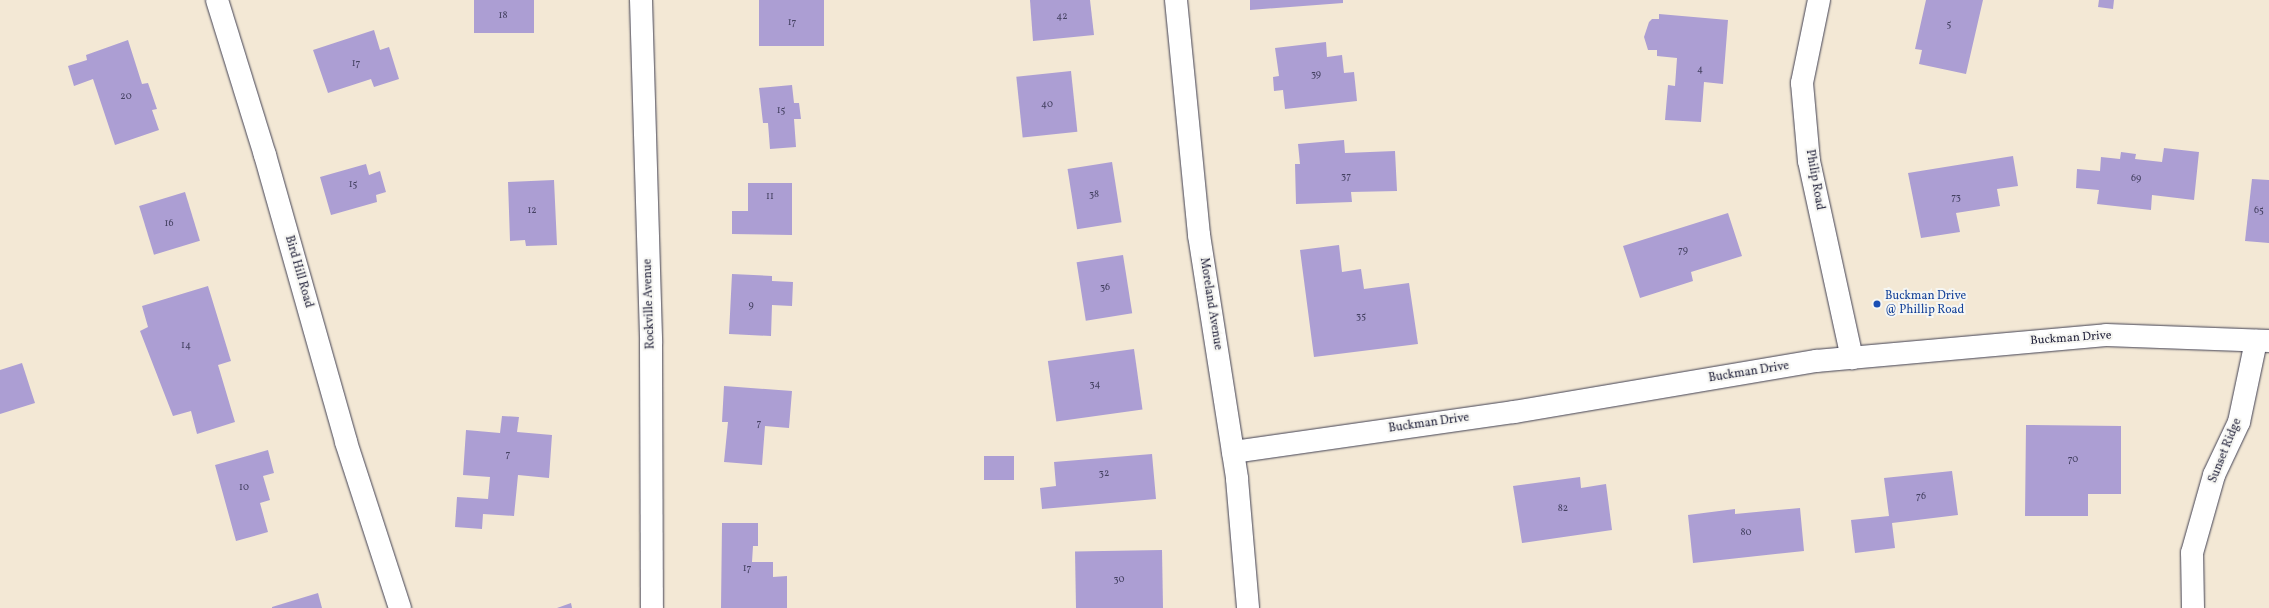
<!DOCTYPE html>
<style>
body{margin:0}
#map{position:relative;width:2269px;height:608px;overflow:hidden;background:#f3e8d5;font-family:Vollkorn,serif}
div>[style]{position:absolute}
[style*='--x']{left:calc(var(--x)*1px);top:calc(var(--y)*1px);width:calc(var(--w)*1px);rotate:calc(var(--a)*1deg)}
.building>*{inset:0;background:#ac9ed3;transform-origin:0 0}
.roads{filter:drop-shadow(0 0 1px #414052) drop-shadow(0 0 1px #414052)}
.minor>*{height:22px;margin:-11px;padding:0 11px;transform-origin:11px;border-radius:11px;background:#fff}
.dots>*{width:11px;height:11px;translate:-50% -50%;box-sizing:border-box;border:2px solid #f6f6f2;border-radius:50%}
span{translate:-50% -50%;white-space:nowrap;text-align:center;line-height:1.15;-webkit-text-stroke:4px #f6f6f2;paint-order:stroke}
.number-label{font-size:10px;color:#444161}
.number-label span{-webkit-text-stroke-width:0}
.street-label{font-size:12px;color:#22223b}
.transit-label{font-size:12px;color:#164399}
.left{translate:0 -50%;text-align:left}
</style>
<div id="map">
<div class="building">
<div style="left:474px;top:0;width:60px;height:33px"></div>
<div style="left:759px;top:0;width:65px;height:46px"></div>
<div style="clip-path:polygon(1030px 0,1090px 0,1094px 35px,1033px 41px)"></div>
<div style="clip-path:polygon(1250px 0,1343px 0,1343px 3px,1250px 10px)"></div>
<div style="clip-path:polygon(1926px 0,1983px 0,1966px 74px,1919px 64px,1922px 50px,1915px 49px)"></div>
<div style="clip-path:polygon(2099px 0,2114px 0,2113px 9px,2098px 7px)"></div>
<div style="clip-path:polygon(1659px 14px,1728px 20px,1723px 84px,1704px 82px,1701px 122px,1665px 120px,1668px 85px,1675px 86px,1677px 58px,1657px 56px,1657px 50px,1648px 50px,1644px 37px,1649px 22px,1652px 19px,1659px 19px)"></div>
<div style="clip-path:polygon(374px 30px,380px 50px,389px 47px,399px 79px,374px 87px,371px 79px,328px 93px,313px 50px)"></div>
<div style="clip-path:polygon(128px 40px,142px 84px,148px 83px,157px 109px,152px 110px,159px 130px,115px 145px,93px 79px,74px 86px,68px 66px,87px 60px,86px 55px)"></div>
<div style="clip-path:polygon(1326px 42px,1327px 57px,1342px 55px,1344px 73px,1354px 72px,1357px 101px,1285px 109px,1283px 90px,1274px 91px,1273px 77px,1279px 76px,1275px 48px)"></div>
<div style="left:1071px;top:71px;width:61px;height:55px;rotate:84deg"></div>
<div style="clip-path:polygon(792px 85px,794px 103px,799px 103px,801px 119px,794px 119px,796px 147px,770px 149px,768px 123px,763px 123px,759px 88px)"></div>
<div style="clip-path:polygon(1344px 140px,1345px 153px,1395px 151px,1397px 191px,1351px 192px,1352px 202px,1296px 204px,1295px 164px,1300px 164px,1298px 144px)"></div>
<div style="clip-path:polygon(2164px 148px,2199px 152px,2194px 200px,2152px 195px,2151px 210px,2097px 204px,2099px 190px,2076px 188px,2077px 169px,2100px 171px,2101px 157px,2120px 159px,2121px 152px,2136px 154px,2135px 159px,2162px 162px)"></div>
<div style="clip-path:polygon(2013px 156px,2018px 186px,1997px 189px,2000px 206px,1956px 213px,1960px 232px,1921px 238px,1908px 173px)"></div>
<div style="left:1112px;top:162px;width:61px;height:45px;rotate:81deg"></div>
<div style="clip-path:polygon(366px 164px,369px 175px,380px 171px,386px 192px,376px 195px,377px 202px,331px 215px,320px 177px)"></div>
<div style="clip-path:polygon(2252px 179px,2269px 180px,2269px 243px,2245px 241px)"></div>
<div style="clip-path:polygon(554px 180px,557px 245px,526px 246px,525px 240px,510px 241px,508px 182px)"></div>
<div style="clip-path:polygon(748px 183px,792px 183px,792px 235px,732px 234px,732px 211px,748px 211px)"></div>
<div style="left:185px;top:192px;width:51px;height:48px;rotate:73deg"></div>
<div style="clip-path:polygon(1728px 213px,1742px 256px,1691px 272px,1693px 281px,1640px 298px,1623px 246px)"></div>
<div style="clip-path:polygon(1339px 245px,1342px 272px,1361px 269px,1364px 289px,1409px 283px,1418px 344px,1314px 357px,1300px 250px)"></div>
<div style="left:1123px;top:255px;width:59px;height:47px;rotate:81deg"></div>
<div style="clip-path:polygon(732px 274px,772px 276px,772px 281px,793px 282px,792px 306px,772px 305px,771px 336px,729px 334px)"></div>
<div style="clip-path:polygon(208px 286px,231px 361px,218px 365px,235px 422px,197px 434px,191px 411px,173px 416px,140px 331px,148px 327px,142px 306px)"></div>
<div style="left:1134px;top:349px;width:61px;height:87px;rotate:82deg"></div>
<div style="clip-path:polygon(22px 363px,35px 403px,0 414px,0 370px)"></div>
<div style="clip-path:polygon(724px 386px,792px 391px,789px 428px,765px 426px,762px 465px,724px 462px,728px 422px,722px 422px)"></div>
<div style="clip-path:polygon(502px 416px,519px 417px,517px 432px,552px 435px,549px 478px,518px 475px,514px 516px,483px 514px,482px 529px,455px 527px,457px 497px,488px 499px,490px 477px,463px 475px,466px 430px,500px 433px)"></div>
<div style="clip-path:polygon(2026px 425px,2121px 426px,2121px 494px,2088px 494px,2088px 516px,2025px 516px)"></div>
<div style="clip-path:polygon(268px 450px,274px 473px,263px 476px,270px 500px,260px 503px,268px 532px,236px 541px,215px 465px)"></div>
<div style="clip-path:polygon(1152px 454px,1156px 499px,1042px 509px,1040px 488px,1056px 486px,1054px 462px)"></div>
<div style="left:1014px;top:456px;width:24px;height:30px;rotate:90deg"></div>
<div style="clip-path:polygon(1952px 471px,1958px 515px,1892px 523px,1895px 548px,1855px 553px,1851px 520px,1889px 516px,1884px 478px)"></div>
<div style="clip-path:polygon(1580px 477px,1581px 488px,1606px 484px,1612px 530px,1522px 543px,1513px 486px)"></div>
<div style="clip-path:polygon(1800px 508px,1804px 551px,1693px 563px,1688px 515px,1735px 509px,1735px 514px)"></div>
<div style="clip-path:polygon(722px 523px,758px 523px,758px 546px,753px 546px,752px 562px,773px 562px,773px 577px,787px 576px,787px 608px,721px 608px)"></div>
<div style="left:1162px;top:550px;width:58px;height:87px;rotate:89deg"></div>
<div style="clip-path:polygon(318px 593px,322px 608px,272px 608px,272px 607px)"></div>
<div style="clip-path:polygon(571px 603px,572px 608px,557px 608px)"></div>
</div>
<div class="roads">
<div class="minor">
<div style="--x:217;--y:0;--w:162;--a:72.8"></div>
<div style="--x:265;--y:155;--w:298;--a:74.2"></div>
<div style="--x:346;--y:442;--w:175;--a:72"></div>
<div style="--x:641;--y:0;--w:343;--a:88.3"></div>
<div style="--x:651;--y:343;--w:265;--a:89.8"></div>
<div style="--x:1176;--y:0;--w:236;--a:84.4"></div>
<div style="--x:1199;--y:235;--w:247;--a:81.1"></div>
<div style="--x:1237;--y:479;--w:129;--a:85.1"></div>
<div style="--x:1819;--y:0;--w:85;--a:101.6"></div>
<div style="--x:1802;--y:83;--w:78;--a:84.9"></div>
<div style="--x:1809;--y:161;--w:202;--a:77.7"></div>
<div style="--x:1233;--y:452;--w:284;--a:-8.1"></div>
<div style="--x:1514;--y:412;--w:306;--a:-9.6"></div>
<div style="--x:1816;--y:361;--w:291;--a:-5.1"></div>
<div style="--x:2106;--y:335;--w:163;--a:2.1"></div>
<div style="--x:2193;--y:608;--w:55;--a:-91"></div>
<div style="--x:2192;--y:553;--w:81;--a:-74.2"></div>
<div style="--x:2214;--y:475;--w:59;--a:-64.7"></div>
<div style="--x:2239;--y:422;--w:83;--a:-78.1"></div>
</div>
</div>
<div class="dots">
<div style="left:1877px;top:304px;background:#1a4fb4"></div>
</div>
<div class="number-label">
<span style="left:503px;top:16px">18</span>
<span style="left:1062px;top:17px">42</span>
<span style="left:792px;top:23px">17</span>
<span style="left:1949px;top:25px">5</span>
<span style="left:356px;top:64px">17</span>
<span style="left:1700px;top:70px">4</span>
<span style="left:1316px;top:75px">39</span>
<span style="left:126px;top:97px">20</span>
<span style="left:1047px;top:105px">40</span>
<span style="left:781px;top:111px">15</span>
<span style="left:1346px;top:177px">37</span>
<span style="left:2136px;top:179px">69</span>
<span style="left:353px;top:185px">15</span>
<span style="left:1094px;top:195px">38</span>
<span style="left:770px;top:197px">11</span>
<span style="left:1956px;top:198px">73</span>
<span style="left:532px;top:211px">12</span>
<span style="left:2259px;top:211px">65</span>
<span style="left:169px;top:224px">16</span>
<span style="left:1683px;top:251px">79</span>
<span style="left:1105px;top:288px">36</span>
<span style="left:751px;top:306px">9</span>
<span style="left:1361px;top:317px">35</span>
<span style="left:186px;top:346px">14</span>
<span style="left:1095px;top:385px">34</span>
<span style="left:759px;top:424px">7</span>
<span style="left:508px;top:455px">7</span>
<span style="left:2073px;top:460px">70</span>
<span style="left:1104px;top:474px">32</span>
<span style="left:244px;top:488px">10</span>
<span style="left:1921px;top:497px">76</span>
<span style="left:1563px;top:509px">82</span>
<span style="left:1746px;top:533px">80</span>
<span style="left:747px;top:569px">17</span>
<span style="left:1119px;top:580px">30</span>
</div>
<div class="street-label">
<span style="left:1814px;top:180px;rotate:80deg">Philip Road</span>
<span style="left:298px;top:272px;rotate:74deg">Bird Hill Road</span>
<span style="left:650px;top:304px;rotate:-92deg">Rockville Avenue</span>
<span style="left:1210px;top:304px;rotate:81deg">Moreland Avenue</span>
<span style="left:2071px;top:339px;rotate:-4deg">Buckman Drive</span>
<span style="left:1749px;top:373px;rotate:-9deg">Buckman Drive</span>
<span style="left:1429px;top:424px;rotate:-8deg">Buckman Drive</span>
<span style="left:2226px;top:451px;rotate:-68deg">Sunset Ridge</span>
</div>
<div class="transit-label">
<span class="left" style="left:1885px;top:304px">Buckman Drive<br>@ Phillip Road</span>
</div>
</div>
